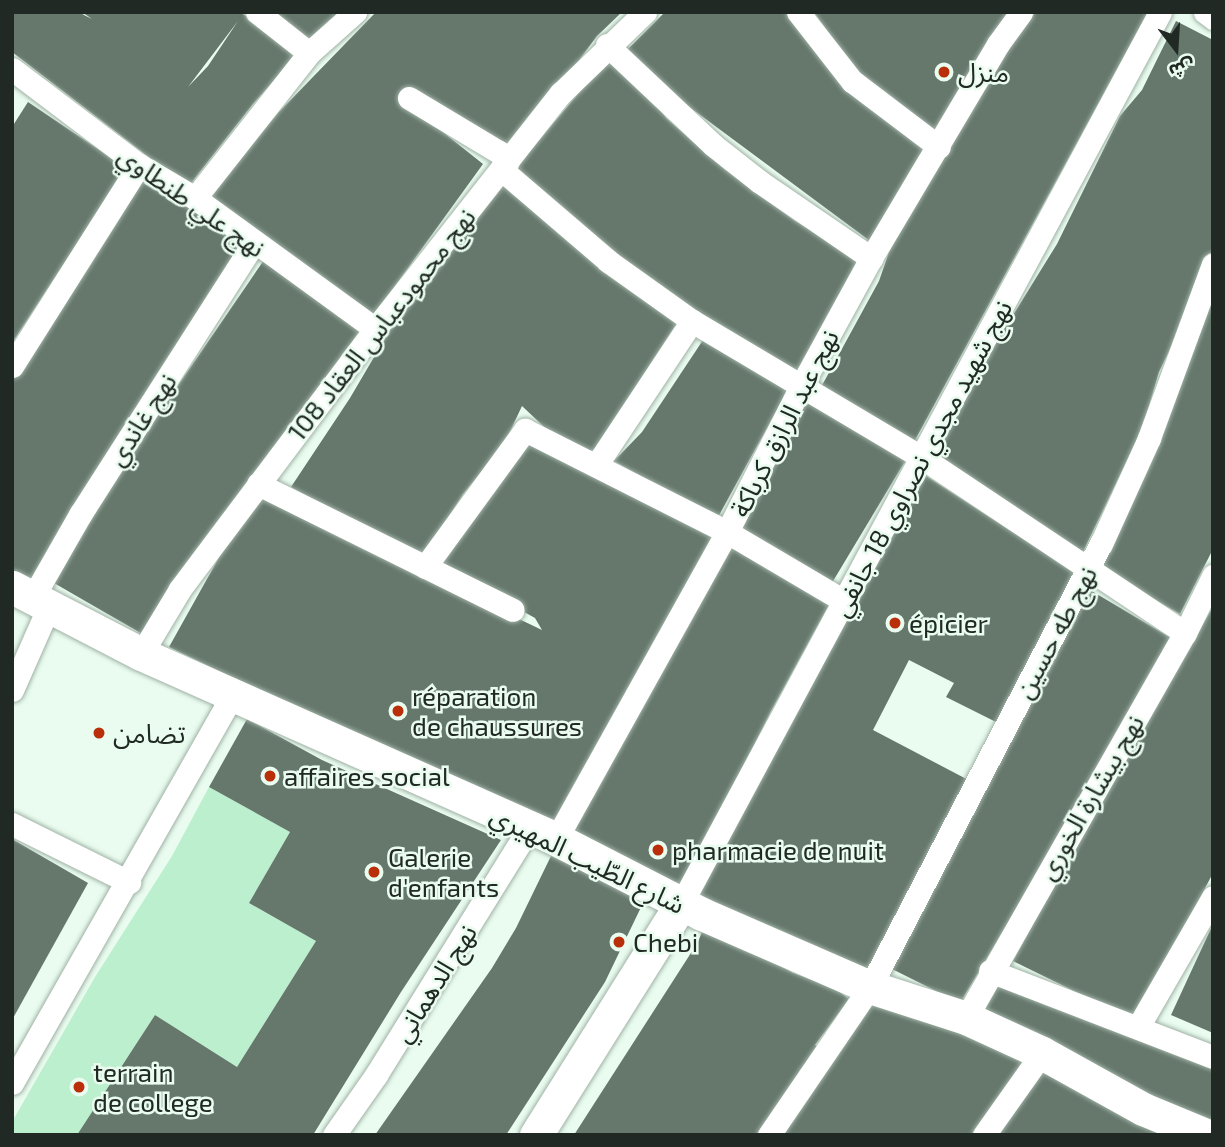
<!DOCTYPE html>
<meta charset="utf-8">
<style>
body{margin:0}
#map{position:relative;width:1225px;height:1147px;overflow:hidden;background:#e9fcef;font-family:"Exo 2","Noto Sans Arabic",sans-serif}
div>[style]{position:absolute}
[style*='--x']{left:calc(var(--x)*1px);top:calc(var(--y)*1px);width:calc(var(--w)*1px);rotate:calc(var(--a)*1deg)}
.green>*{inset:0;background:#bbefcd}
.building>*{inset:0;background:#66776c;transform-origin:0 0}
.roads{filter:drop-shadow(0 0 2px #9fb1a5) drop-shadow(0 0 2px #9fb1a5)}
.street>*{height:23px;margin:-11.5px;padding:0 11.5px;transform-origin:11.5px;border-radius:11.5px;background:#fff}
.secondary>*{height:33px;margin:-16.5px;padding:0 16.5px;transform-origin:16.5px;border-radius:16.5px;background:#fff}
.dots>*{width:19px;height:19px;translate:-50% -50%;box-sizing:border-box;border:4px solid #e9fcef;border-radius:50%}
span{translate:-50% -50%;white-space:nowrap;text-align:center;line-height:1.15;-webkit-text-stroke:5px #e9fcef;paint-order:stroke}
.poi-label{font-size:26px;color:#212924}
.left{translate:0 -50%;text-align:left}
.street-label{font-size:26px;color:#212924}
.frame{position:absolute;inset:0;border:14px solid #212924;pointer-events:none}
.north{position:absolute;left:1141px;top:14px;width:70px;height:70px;-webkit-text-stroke:5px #e9fcef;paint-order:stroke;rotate:163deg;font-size:19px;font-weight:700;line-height:28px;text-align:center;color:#212924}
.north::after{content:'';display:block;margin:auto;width:24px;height:32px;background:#212924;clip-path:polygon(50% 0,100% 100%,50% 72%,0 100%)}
</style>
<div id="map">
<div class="green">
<div style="clip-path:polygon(209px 787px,290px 832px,249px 903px,316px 941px,237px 1067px,155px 1015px,77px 1135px,12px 1135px,12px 1122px,95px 977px,172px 856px)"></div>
</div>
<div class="building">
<div style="clip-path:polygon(evenodd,12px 12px,78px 12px,92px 19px,82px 12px,240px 12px,299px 52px,253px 104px,188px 187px,12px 52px,12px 12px,238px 21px,208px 66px,188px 87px,238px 21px)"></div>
<div style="clip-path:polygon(267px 12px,344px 12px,308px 45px)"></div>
<div style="clip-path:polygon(376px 12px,622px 12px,597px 36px,508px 155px,400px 98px,483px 164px,371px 319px,208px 198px,278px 113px)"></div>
<div style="clip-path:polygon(665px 12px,789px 12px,933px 150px,870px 241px,680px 100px,627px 50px)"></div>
<div style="clip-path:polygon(814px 12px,1012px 12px,935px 132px,865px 84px)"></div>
<div style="clip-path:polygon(1036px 12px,1148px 12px,914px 442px,820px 389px,879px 281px,889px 252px,944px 150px,1020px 29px)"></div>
<div style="clip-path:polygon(1176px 21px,1213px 40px,1213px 250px,1200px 286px,1159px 372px,1142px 429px,1082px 554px,925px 457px,1057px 244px,1120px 116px,1142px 90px)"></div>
<div style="clip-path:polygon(609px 57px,643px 86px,666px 118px,724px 169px,795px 221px,859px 259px,799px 373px,704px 322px,609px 248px,515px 169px)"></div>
<div style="clip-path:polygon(28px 102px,126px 168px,12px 343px,12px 127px)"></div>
<div style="clip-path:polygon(141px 177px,242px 242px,39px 584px,12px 570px,12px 381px)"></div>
<div style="clip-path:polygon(506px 181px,680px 318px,595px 449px,583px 453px,559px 441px,522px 406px,505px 442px,463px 494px,421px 560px,291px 487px,350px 398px,404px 306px)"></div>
<div style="clip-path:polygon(264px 260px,361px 329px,144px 635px,54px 583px,129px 457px)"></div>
<div style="clip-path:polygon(1213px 294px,1213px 549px,1180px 614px,1095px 565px)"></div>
<div style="clip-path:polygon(705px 337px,790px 386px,717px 519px,614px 461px,642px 432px)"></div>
<div style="left:806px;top:397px;width:118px;height:154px;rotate:31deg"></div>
<div style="clip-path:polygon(525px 434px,718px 536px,550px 830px,169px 647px,255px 493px,542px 630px,535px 618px,437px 564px)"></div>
<div style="clip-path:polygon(926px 476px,1079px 575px,1004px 726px,946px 697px,954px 683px,909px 660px,873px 730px,974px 783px,864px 982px,695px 902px,800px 703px)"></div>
<div style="clip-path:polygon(730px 541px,832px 599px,771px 711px,679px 895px,566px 835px)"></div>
<div style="clip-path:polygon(1090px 590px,1176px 641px,960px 1003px,888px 967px)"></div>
<div style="clip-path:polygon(1213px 607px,1213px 873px,1135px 1021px,1013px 961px,1092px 815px)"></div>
<div style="clip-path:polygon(247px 719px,322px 760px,501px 840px,401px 992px,313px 1135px,77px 1135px,155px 1015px,237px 1067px,316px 941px,249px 903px,290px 832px,209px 787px)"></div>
<div style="clip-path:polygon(12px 839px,88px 883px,12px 1020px)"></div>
<div style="clip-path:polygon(551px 856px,644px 901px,605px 982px,506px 1135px,375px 1135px,492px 968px,516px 928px)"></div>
<div style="clip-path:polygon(705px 924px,793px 973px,834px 988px,849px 999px,815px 1045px,822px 1050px,764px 1135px,574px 1135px,698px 942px)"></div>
<div style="clip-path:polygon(1213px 924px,1213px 1033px,1171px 1015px)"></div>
<div style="clip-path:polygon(996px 974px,1213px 1069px,1213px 1126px,978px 1011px)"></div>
<div style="clip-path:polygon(870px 993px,1036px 1059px,982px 1135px,772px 1135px)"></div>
<div style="clip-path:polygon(1040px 1061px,1197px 1135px,987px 1135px)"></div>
</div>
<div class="roads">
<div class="street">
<div style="--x:257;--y:12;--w:66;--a:38.3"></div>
<div style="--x:798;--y:12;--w:88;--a:52"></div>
<div style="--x:852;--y:81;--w:109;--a:37.2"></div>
<div style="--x:1205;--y:12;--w:10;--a:37"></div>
<div style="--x:607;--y:45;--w:146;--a:43.3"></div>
<div style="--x:713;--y:145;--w:60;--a:38.2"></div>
<div style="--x:760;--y:182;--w:135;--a:34.4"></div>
<div style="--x:12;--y:69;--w:159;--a:37.1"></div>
<div style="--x:139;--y:165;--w:65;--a:30.5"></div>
<div style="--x:195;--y:198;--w:223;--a:36"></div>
<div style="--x:409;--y:98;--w:105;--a:31"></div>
<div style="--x:499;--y:152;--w:13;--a:48"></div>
<div style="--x:502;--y:170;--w:140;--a:40.6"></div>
<div style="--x:608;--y:261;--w:103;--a:35.5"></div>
<div style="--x:692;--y:321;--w:266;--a:30.7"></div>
<div style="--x:921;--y:457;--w:317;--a:33.7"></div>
<div style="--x:195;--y:198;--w:184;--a:-51.8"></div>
<div style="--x:309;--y:53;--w:62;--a:-41.7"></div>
<div style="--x:12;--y:366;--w:238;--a:-57.7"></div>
<div style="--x:597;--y:464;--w:172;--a:-56.4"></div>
<div style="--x:258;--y:484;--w:284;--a:26.3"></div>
<div style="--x:425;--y:567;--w:170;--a:-53.9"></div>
<div style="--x:525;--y:430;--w:226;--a:26.8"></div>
<div style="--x:727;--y:532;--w:136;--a:30.5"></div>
<div style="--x:33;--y:597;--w:97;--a:-60.3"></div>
<div style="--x:81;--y:513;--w:319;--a:-57.4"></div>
<div style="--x:141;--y:654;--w:76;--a:-59"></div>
<div style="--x:180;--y:589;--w:325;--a:-53.1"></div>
<div style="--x:375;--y:329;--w:300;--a:-51.8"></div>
<div style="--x:561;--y:93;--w:117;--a:-44"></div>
<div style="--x:12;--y:690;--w:92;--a:-66.2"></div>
<div style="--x:12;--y:824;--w:131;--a:26.4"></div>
<div style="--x:556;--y:839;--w:351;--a:-60.9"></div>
<div style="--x:727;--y:532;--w:164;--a:-63.1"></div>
<div style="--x:801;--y:386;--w:146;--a:-61.3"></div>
<div style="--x:871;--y:258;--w:249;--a:-59.3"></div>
<div style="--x:998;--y:44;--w:39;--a:-54"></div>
<div style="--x:681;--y:904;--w:1012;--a:-61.76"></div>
<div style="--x:990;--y:971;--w:239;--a:21.1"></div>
<div style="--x:966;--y:1018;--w:443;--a:-60.4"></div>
<div style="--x:1185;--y:633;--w:64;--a:-63.8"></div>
<div style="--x:1138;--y:1027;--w:150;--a:-60"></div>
<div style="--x:12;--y:1083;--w:447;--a:-60.4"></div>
<div style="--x:334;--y:1135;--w:73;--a:-55"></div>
<div style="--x:376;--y:1075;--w:291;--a:-58.2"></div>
<div style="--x:769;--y:1135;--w:179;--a:-55.7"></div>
<div style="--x:870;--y:987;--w:500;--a:-62.5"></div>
<div style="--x:1101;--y:544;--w:116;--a:-65.6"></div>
<div style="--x:1149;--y:438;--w:185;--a:-69.8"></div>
<div style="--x:984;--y:1135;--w:100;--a:-54.7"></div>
</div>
<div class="secondary">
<div style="--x:12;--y:587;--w:145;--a:27.4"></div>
<div style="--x:141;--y:654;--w:454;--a:24"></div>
<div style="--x:556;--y:839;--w:164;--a:27.2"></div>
<div style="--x:702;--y:914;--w:183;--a:23.5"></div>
<div style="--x:870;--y:987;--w:101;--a:17.9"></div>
<div style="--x:966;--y:1018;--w:84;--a:24.7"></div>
<div style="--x:1042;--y:1053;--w:115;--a:29"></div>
<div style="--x:1143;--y:1109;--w:68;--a:22.4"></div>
<div style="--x:536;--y:1135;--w:273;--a:-57.9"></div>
</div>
</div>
<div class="dots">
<div style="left:944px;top:72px;background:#b92f0a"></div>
<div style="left:895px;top:623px;background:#b92f0a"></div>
<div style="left:398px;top:711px;background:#b92f0a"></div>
<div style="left:99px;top:733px;background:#b92f0a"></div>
<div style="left:270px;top:776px;background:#b92f0a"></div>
<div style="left:658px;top:850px;background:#b92f0a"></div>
<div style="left:374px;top:872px;background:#b92f0a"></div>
<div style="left:619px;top:942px;background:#b92f0a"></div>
<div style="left:79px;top:1087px;background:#b92f0a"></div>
</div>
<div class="poi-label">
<span class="left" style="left:958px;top:72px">منزل</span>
<span class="left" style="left:909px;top:623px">épicier</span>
<span class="left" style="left:412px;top:711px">réparation<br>de chaussures</span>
<span class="left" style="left:113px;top:733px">تضامن</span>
<span class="left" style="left:284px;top:776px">affaires social</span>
<span class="left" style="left:672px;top:850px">pharmacie de nuit</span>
<span class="left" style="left:388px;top:872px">Galerie<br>d'enfants</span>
<span class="left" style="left:633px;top:942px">Chebi</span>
<span class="left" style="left:93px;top:1087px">terrain<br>de college</span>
</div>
<div class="street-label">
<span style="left:192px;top:201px;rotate:35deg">نهج علي طنطاوي</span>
<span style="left:381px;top:324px;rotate:-52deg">نهج محمودعباس العقاد 108</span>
<span style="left:141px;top:419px;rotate:-57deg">نهج غاندي</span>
<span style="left:784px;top:423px;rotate:-63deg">نهج عبد الرازق كرباكة</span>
<span style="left:921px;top:458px;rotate:-62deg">نهج شهيد مجدي نصراوي 18 جانفي</span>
<span style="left:1055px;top:632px;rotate:-62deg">نهج طه حسين</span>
<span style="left:1090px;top:797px;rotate:-60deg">نهج بيشارة الخوري</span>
<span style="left:588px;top:859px;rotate:26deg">شارع الطّيب المهيري</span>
<span style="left:434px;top:983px;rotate:-58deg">نهج الدهماني</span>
</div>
<div class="frame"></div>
<div class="north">ش</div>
</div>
